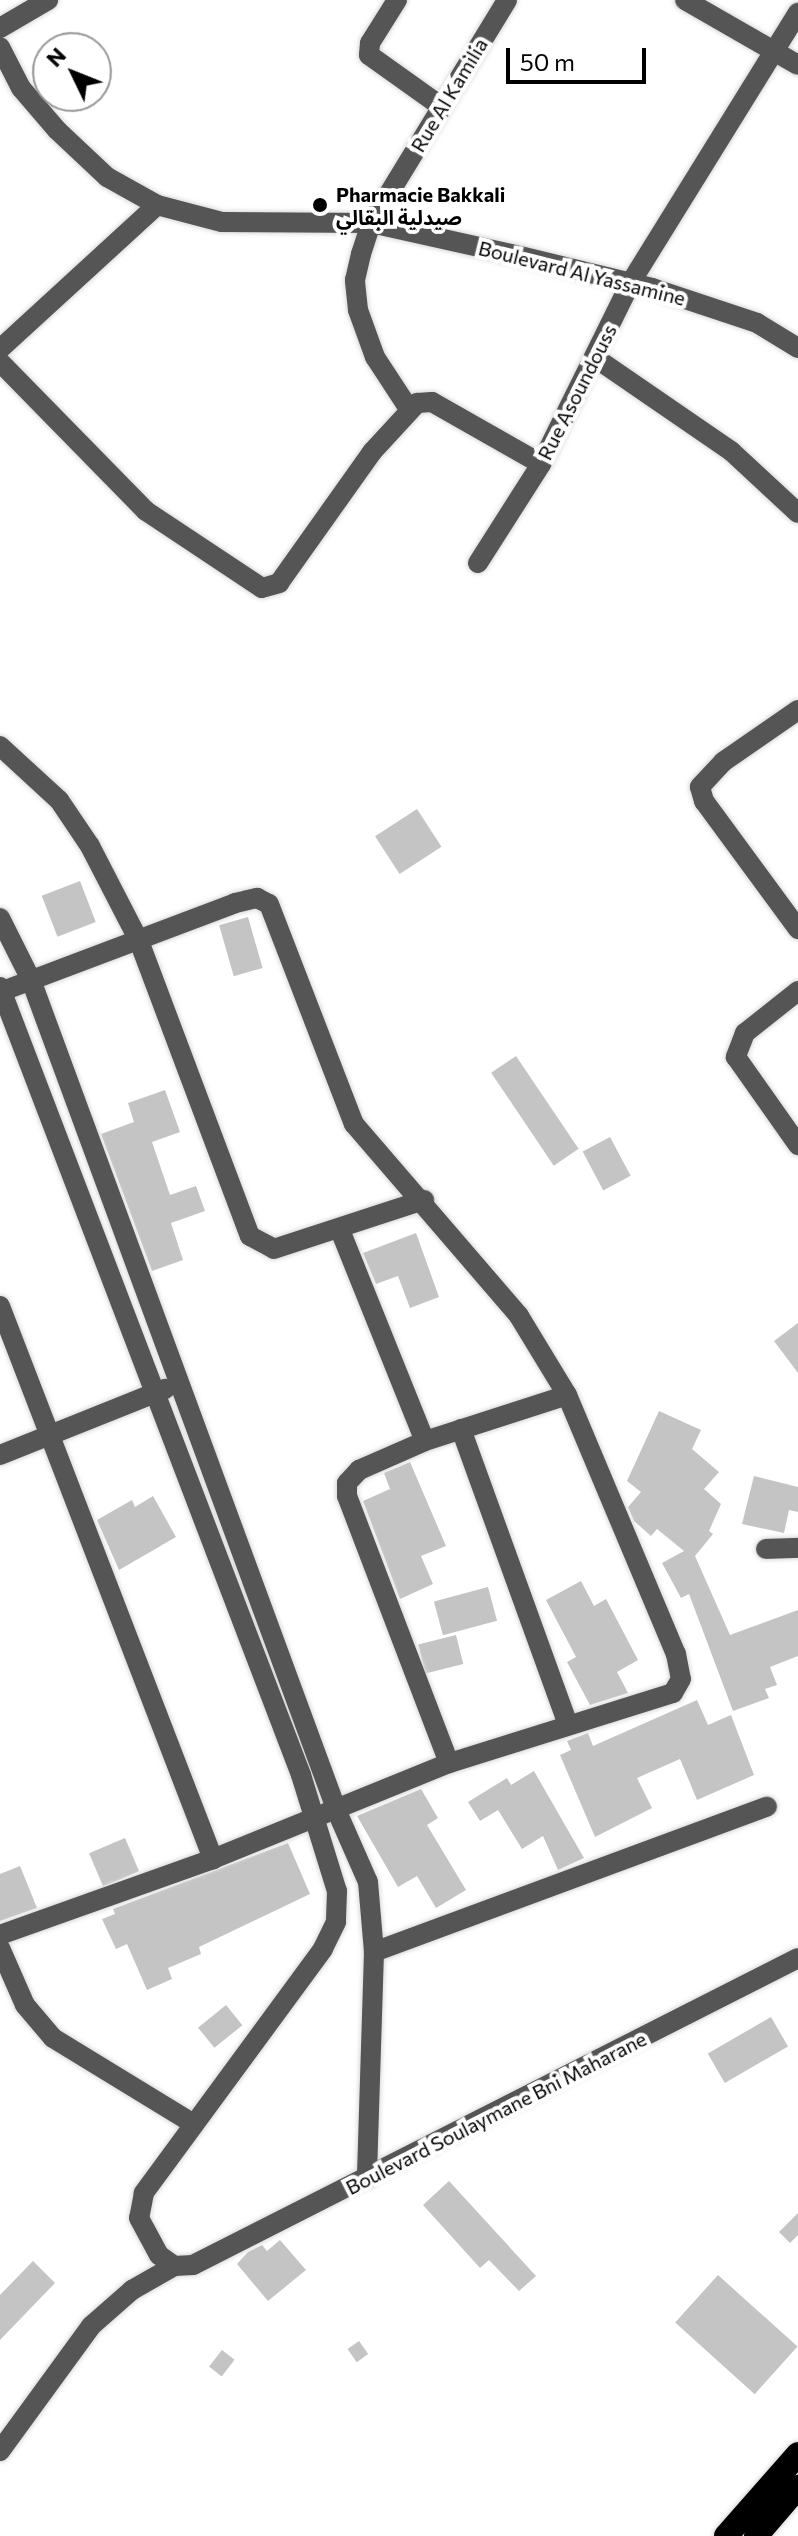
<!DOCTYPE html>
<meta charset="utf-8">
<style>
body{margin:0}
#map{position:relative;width:798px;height:2536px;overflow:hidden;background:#fff;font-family:Commissioner,"Noto Sans Arabic",sans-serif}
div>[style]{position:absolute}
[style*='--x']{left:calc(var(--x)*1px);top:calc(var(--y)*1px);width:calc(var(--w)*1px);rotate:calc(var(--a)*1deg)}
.building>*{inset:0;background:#c4c4c4;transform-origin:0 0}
.roads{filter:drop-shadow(0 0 2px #dbdbdb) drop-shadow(0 0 2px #dbdbdb)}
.minor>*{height:20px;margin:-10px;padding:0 10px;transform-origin:10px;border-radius:10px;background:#555}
.highway>*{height:24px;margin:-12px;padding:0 12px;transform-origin:12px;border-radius:12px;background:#000}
.dots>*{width:22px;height:22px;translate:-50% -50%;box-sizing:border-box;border:4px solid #fff;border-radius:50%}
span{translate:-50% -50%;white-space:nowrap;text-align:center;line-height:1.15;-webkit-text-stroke:8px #fff;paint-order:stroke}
.street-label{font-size:20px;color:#000}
.poi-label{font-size:20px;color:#000;font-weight:700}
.left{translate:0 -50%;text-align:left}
.north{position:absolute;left:32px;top:32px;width:80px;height:80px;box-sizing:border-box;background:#fff;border:2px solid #999;border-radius:50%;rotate:313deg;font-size:22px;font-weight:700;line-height:32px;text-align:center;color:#000}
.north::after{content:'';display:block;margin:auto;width:28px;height:36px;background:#000;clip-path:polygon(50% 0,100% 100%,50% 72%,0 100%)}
.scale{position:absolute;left:506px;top:48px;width:140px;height:36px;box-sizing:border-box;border:4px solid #000;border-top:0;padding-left:10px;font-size:24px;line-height:28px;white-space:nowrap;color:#000;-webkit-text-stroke:6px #fff;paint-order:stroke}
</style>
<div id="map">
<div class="building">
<div style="left:417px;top:809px;width:45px;height:50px;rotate:57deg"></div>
<div style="left:80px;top:881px;width:44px;height:41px;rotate:69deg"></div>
<div style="left:248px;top:917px;width:53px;height:30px;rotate:74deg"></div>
<div style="left:516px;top:1056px;width:112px;height:30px;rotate:56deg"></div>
<div style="clip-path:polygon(165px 1090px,180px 1132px,152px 1142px,170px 1195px,196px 1186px,205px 1211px,171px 1223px,183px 1260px,152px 1271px,101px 1134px,134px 1122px,128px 1103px)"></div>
<div style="left:610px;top:1137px;width:44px;height:31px;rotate:62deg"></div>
<div style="clip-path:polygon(416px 1233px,439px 1297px,410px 1308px,398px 1276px,376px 1284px,363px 1253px)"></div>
<div style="clip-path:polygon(798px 1323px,798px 1373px,774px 1341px)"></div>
<div style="clip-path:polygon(659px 1411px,701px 1430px,692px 1449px,719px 1472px,704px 1489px,721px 1504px,709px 1531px,713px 1534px,695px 1556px,730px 1635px,798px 1610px,798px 1656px,770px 1667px,777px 1685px,765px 1689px,769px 1698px,733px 1711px,689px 1594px,681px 1598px,662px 1563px,684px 1551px,657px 1529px,651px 1536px,634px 1521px,628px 1507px,641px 1492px,627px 1481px)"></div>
<div style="clip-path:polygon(410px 1462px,446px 1546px,421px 1556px,433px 1584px,400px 1599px,363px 1501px,390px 1489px,384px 1473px)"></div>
<div style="clip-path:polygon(754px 1476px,798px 1487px,798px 1512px,789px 1510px,784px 1533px,742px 1524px)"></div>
<div style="clip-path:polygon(153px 1496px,176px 1537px,119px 1570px,97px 1520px,132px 1500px,135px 1507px)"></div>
<div style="clip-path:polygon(581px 1581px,594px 1606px,606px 1599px,638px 1660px,617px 1672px,628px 1693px,590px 1705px,567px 1662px,576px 1657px,546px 1600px)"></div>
<div style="left:488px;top:1587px;width:35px;height:56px;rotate:75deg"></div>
<div style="left:456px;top:1635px;width:30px;height:39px;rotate:76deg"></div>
<div style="clip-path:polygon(697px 1700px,708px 1725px,731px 1715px,754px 1775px,697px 1800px,680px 1759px,637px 1778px,652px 1808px,595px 1837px,560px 1755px,571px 1750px,567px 1741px,588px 1733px,593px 1746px)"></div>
<div style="clip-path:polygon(534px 1771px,584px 1858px,558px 1870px,543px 1836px,522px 1849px,498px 1810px,480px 1821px,468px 1802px,507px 1778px,511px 1785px)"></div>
<div style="clip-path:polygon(421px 1789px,438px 1818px,427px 1825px,466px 1890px,436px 1908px,417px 1876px,398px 1887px,357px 1816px)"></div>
<div style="left:125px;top:1838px;width:36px;height:39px;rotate:67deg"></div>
<div style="clip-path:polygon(288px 1843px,310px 1894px,199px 1947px,201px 1954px,168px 1968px,172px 1979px,147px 1990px,127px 1944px,116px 1949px,102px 1919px,115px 1914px,113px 1909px)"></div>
<div style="clip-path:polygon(20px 1866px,37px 1908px,0 1921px,0 1874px)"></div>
<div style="left:226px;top:2005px;width:26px;height:36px;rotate:51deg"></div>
<div style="left:771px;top:2017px;width:34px;height:73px;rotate:60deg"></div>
<div style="clip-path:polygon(449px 2181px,536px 2276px,519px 2291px,489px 2260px,480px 2268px,423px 2205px)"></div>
<div style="clip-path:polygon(798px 2213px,798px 2235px,790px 2243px,779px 2232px)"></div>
<div style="clip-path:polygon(280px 2240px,306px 2270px,268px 2301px,237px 2264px,248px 2252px,262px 2245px,267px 2251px)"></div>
<div style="clip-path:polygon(33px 2261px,55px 2283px,0 2340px,0 2295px)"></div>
<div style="left:718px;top:2275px;width:107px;height:64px;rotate:42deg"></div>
<div style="left:359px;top:2341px;width:16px;height:14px;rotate:55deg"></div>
<div style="left:222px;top:2350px;width:16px;height:21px;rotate:38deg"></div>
</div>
<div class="roads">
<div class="minor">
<div style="--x:397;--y:0;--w:51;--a:122.1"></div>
<div style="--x:370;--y:43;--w:12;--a:95"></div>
<div style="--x:369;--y:55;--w:90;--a:35.5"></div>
<div style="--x:685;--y:0;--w:130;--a:29.9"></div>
<div style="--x:0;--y:28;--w:56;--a:-30.3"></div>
<div style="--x:0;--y:47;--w:46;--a:62.9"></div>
<div style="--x:21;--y:88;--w:55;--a:49.4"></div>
<div style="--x:57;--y:130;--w:69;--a:43.2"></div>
<div style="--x:107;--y:177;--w:57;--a:29.2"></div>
<div style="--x:157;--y:205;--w:67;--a:14.7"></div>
<div style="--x:222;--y:222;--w:149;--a:0.4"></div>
<div style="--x:371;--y:223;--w:153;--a:12.5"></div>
<div style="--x:520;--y:256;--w:136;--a:13.6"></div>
<div style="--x:652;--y:288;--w:111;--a:18.4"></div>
<div style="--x:757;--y:323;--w:48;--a:31.4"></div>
<div style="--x:0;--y:349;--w:213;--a:-42.5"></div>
<div style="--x:597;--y:359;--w:163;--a:34.5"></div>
<div style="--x:731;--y:451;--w:91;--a:42.8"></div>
<div style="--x:0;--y:362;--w:209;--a:45.6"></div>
<div style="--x:146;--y:511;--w:139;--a:33.6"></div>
<div style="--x:262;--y:588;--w:18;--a:-16"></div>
<div style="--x:279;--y:583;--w:161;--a:-54.6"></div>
<div style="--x:372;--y:452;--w:67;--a:-47.4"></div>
<div style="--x:417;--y:403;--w:15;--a:-4"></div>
<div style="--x:432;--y:402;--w:125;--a:29.6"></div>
<div style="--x:409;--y:409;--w:62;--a:-123.2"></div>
<div style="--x:375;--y:357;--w:50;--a:-109.9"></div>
<div style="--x:358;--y:310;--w:30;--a:-96"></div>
<div style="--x:355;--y:280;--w:27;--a:-77"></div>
<div style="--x:361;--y:254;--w:33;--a:-72"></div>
<div style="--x:371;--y:223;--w:261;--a:-58.6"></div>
<div style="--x:478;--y:563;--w:117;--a:-57.5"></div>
<div style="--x:541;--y:464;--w:203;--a:-63.7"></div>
<div style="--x:631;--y:282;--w:317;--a:-58.2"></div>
<div style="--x:798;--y:710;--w:91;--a:145.3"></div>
<div style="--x:723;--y:762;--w:34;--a:133"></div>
<div style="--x:700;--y:787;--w:15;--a:74"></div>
<div style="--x:704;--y:801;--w:159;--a:53.7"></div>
<div style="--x:0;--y:746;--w:80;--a:42.5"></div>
<div style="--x:59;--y:800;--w:55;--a:56"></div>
<div style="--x:90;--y:846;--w:107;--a:62.7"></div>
<div style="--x:139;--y:941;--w:315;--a:69.4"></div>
<div style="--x:250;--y:1236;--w:27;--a:28"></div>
<div style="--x:274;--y:1249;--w:158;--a:-18.1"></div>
<div style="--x:0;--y:918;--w:69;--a:63.4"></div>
<div style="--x:31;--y:980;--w:889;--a:69.79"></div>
<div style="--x:338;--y:1814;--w:74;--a:66.2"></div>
<div style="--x:368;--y:1882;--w:70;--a:85.1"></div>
<div style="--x:374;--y:1952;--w:227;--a:91.8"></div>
<div style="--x:0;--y:987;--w:844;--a:69.09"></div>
<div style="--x:301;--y:1775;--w:121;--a:72.8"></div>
<div style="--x:337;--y:1891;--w:31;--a:92"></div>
<div style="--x:336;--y:1922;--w:30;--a:116"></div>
<div style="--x:323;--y:1949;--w:303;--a:126.3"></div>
<div style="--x:144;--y:2193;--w:25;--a:101"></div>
<div style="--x:139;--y:2218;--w:42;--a:61.6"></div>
<div style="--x:159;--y:2255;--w:19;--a:36"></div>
<div style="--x:174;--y:2266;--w:19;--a:-3"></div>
<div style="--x:193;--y:2265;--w:678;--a:-26.9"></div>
<div style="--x:798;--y:991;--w:68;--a:141.6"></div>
<div style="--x:745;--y:1033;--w:26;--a:111"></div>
<div style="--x:736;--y:1057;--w:108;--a:54.8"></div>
<div style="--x:0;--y:992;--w:251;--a:-20.7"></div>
<div style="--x:235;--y:903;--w:23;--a:-13"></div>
<div style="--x:257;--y:898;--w:13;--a:27"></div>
<div style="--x:269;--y:904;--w:236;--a:68.9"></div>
<div style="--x:354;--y:1124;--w:253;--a:49.3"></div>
<div style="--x:519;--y:1316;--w:92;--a:58.7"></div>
<div style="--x:567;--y:1395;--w:281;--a:67.2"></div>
<div style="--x:676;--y:1654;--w:25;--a:79"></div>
<div style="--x:681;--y:1679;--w:16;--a:120"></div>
<div style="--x:673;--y:1693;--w:235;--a:162.6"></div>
<div style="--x:449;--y:1763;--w:255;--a:157.9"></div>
<div style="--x:213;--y:1859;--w:226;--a:160.4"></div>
<div style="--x:340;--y:1230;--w:227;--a:68.1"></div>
<div style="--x:0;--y:1306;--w:593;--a:68.93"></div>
<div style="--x:461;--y:1429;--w:314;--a:70.1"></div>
<div style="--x:0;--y:1455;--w:178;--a:-21.8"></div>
<div style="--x:766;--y:1549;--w:32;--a:-2"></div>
<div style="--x:449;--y:1763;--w:286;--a:-110.9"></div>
<div style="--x:347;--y:1496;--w:13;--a:-90"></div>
<div style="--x:347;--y:1483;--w:18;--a:-47"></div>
<div style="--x:359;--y:1470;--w:72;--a:-23.7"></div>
<div style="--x:425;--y:1441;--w:149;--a:-17.9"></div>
<div style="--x:0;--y:1948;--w:62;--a:66.3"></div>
<div style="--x:25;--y:2005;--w:43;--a:49.7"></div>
<div style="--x:53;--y:2038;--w:165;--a:31.4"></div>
<div style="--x:374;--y:1952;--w:419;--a:-20.3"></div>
<div style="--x:0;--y:2451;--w:155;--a:-53.9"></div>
<div style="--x:91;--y:2326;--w:55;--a:-41.3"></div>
<div style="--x:132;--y:2290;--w:48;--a:-29.7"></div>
</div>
<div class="highway">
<div style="--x:726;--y:2536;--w:109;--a:-48.7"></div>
<div style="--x:756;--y:2536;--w:65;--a:-49.4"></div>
</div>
</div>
<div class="dots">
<div style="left:320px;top:205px;background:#000"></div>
</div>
<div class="street-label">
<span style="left:449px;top:95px;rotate:-59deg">Rue Al Kamilia</span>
<span style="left:582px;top:273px;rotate:14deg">Boulevard Al Yassamine</span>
<span style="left:577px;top:392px;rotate:-63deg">Rue Asoundouss</span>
<span style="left:496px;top:2113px;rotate:-27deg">Boulevard Soulaymane Bni Maharane</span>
</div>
<div class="poi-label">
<span class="left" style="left:336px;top:206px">Pharmacie Bakkali<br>صيدلية البقالي</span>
</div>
<div class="north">N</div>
<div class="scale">50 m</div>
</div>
